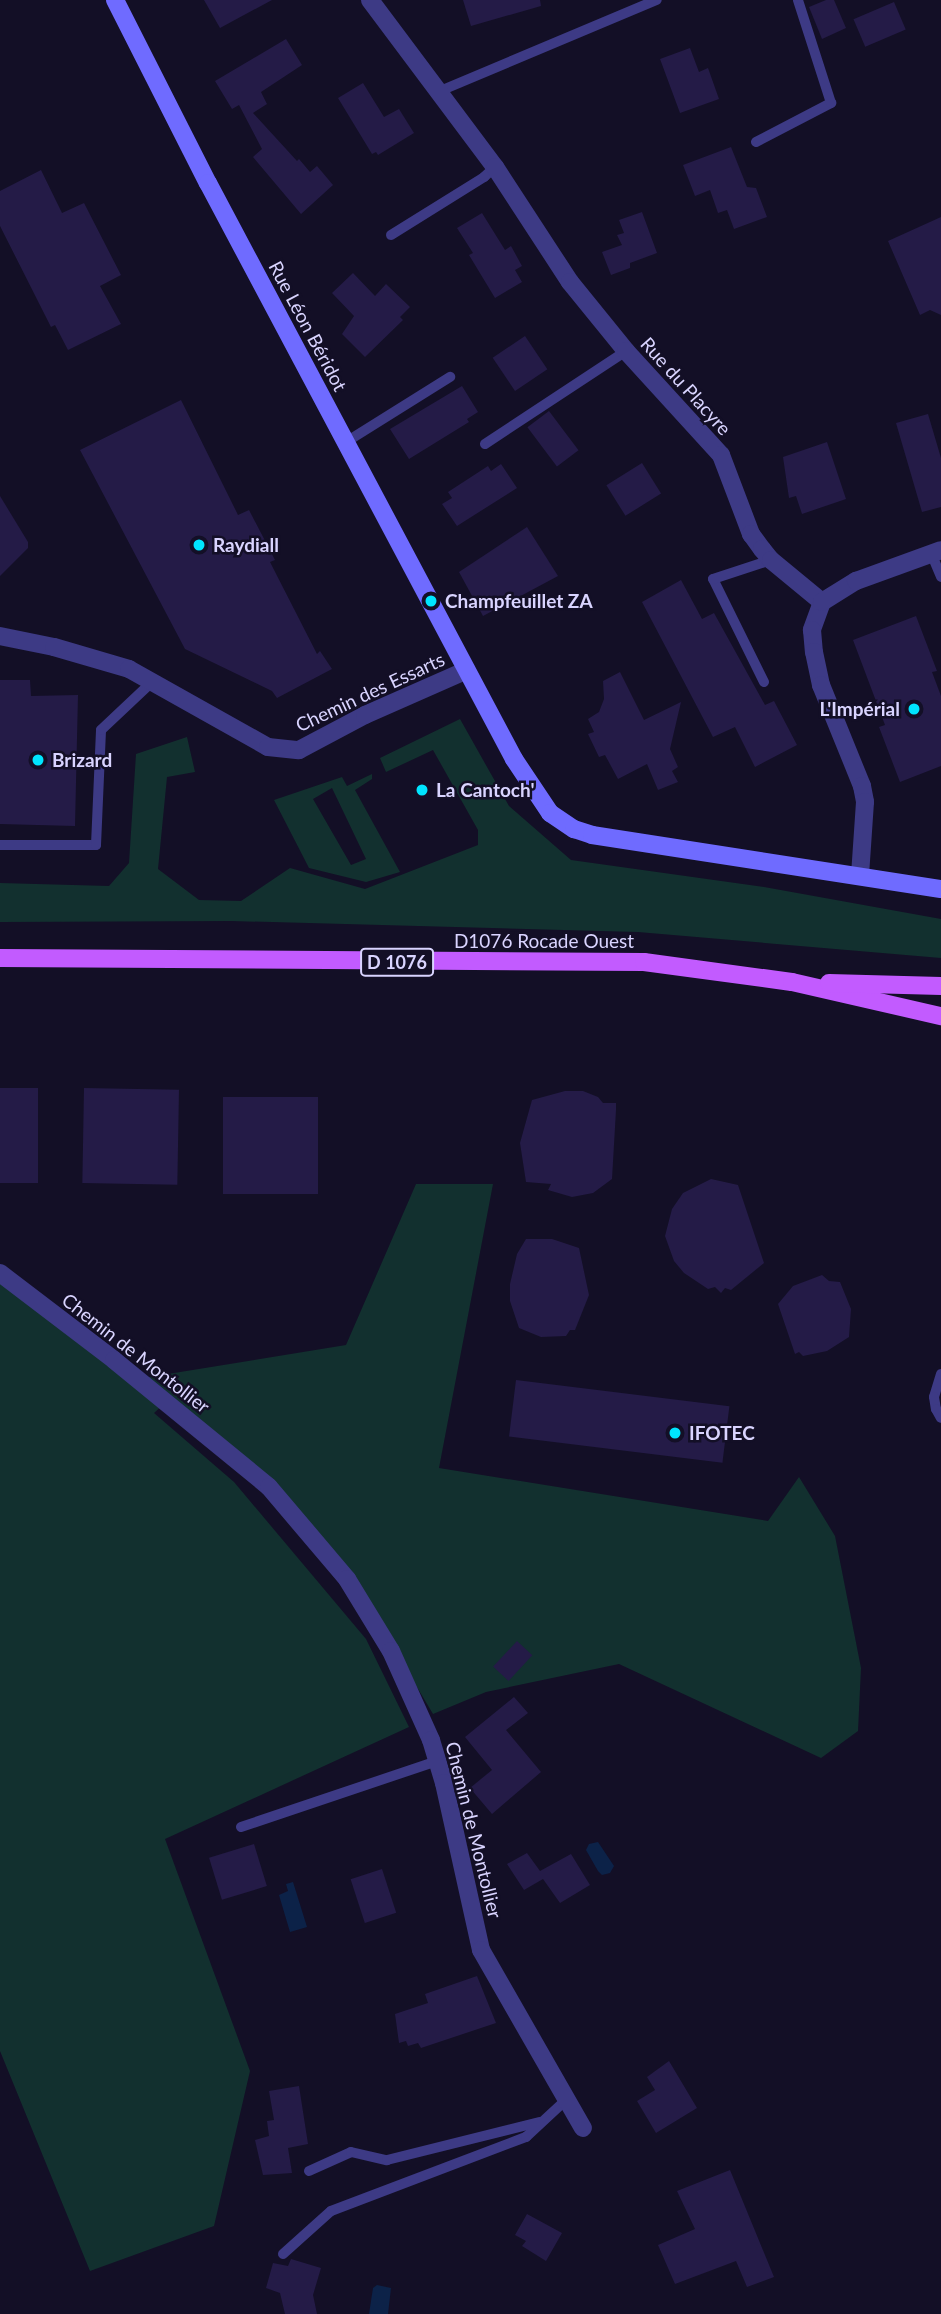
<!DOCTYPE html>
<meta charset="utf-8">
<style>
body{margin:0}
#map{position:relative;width:941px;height:2314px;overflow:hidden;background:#130f26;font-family:Lato,sans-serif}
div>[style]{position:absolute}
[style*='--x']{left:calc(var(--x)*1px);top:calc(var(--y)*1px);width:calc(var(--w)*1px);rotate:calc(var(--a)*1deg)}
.green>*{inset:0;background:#12302f}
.water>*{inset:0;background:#0c2248}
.building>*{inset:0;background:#241b47;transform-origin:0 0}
.lane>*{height:10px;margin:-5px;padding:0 5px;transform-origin:5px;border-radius:5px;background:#3d3a85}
.street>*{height:18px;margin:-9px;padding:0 9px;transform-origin:9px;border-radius:9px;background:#3d3a85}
.secondary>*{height:18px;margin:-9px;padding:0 9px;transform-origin:9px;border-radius:9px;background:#6f6bff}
.primary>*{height:18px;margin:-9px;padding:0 9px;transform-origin:9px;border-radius:9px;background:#c25bff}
.dots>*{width:19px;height:19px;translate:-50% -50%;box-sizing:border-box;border:4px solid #130f26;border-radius:50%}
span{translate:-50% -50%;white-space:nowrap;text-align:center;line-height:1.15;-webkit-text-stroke:5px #130f26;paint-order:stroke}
.shield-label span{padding:2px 5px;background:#130f26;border:2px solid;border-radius:5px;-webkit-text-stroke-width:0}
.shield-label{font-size:18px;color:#d9d4ff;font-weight:700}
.street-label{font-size:19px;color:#d9d4ff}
.poi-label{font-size:19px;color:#d9d4ff;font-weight:700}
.left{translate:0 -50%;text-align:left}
.right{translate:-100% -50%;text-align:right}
</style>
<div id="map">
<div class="green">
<div style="clip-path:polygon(460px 719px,509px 806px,571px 860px,764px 887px,941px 919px,941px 958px,638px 932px,231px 921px,0 922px,0 883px,109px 886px,129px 863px,136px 754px,187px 737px,195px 772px,167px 777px,158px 869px,199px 900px,241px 901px,290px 868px,365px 889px,478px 845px,478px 830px,433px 750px,386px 772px,380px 758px)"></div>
<div style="clip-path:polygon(evenodd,372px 774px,372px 779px,355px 790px,400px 872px,366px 882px,309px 868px,274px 800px,342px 777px,347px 786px,372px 774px,332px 788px,366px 859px,351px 865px,313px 799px,332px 788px)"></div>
<div style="clip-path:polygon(416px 1184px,493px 1184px,439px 1468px,768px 1521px,799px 1477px,835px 1536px,861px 1668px,858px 1731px,821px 1758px,619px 1664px,486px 1692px,433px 1714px,339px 1556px,165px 1403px,154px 1413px,234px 1482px,366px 1639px,409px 1727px,165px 1839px,250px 2071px,214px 2226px,90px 2271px,0 2051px,0 1275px,137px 1379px,346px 1345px)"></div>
</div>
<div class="water">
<div style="clip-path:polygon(598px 1842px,614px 1866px,610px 1873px,602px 1875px,598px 1871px,586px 1850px,589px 1844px)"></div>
<div style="clip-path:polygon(293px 1882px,307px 1927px,290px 1932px,279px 1895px,288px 1891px,286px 1884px)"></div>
<div style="clip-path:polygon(377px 2285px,391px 2288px,388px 2314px,369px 2314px,373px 2288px)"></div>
</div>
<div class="building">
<div style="clip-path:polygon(204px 0,272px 0,220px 28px)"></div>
<div style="clip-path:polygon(463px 0,540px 0,541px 6px,471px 26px)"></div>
<div style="clip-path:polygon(826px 0,834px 0,846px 28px,822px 39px,809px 7px)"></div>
<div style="left:894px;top:2px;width:30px;height:44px;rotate:67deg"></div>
<div style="clip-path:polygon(286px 39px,302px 65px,261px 92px,267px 104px,253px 113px,297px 161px,299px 159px,310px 172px,317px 166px,333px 185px,301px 214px,253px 157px,262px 149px,239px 105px,232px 109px,215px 81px)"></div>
<div style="clip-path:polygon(690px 48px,699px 72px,708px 68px,719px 99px,680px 113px,660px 59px)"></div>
<div style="clip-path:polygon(363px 83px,384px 117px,399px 109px,414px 133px,378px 155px,376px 152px,372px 154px,338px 98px)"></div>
<div style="clip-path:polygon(731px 147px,747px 187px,756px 188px,767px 217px,734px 229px,727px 210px,718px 213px,710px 190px,695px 196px,683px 165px)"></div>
<div style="clip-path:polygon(41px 170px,62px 213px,84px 203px,121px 275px,100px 286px,121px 324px,68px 350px,55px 325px,51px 327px,0 226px,0 191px)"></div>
<div style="clip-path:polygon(642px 212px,657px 253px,630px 263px,630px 268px,611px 275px,602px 252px,622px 245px,617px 235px,624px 233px,619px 220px)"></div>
<div style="clip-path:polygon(482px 213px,505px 250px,511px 246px,522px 266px,515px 270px,522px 282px,495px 298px,469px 255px,473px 253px,457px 228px)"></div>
<div style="clip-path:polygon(941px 217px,941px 315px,930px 310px,920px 315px,888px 241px)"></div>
<div style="clip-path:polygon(353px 273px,375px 296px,386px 284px,410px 307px,400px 317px,403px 320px,365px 357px,342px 334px,354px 316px,332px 293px)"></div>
<div style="left:525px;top:336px;width:40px;height:39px;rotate:56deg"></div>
<div style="clip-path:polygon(462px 386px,478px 412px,467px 419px,469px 422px,409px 459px,390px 429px)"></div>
<div style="clip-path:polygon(181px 400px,238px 515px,249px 510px,275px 560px,270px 562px,317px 654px,320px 651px,332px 669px,277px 698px,272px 691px,185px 649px,80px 450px)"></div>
<div style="left:549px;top:411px;width:49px;height:27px;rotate:53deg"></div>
<div style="clip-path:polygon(928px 414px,941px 458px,941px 507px,922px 512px,896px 423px)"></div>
<div style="clip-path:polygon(827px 442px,846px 499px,802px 514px,796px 496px,789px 498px,783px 457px)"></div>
<div style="left:642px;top:463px;width:36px;height:42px;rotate:58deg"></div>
<div style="clip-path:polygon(501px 464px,517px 488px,457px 526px,442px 504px,452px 498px,448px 492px,488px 466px,491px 471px)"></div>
<div style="clip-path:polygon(0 496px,28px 542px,28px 548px,0 576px)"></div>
<div style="clip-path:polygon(527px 527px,558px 576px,483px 616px,459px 572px)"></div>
<div style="clip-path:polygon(681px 580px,702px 619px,714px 613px,765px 705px,774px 701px,797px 745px,755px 767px,735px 727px,713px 737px,642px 602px)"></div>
<div style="clip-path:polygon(916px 616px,937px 671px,932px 672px,941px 696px,941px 766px,900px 782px,879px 727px,885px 725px,853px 640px)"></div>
<div style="clip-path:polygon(620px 672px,644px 720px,681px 702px,670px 749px,678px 767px,672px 771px,678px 782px,658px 790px,647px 764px,618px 779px,605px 755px,599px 757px,588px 734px,594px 732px,588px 719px,599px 712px,604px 699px,603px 681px)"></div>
<div style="clip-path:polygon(0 680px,30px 680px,31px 696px,78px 695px,75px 826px,0 824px)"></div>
<div style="left:0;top:1088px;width:38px;height:95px"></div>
<div style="left:84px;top:1088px;width:95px;height:95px;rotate:1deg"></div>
<div style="clip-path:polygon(565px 1091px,583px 1091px,598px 1097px,603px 1103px,616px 1103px,616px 1110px,612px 1179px,593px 1193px,572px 1197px,548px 1190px,551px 1184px,526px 1182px,520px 1143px,532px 1100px)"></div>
<div style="left:223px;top:1097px;width:95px;height:97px"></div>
<div style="clip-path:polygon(711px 1179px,738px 1185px,764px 1263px,731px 1290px,725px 1288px,721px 1293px,715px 1287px,708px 1289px,684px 1273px,674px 1261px,665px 1236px,672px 1209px,683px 1193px)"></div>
<div style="clip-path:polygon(526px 1239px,552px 1239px,579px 1248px,589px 1295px,575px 1330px,570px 1330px,566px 1336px,541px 1337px,519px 1328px,510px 1301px,510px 1284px,517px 1254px)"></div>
<div style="clip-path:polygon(822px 1275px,829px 1281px,840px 1282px,851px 1309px,849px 1337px,827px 1351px,803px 1356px,799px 1352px,795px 1354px,778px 1304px,793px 1286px)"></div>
<div style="left:516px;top:1380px;width:215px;height:57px;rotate:7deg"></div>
<div style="left:517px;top:1641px;width:21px;height:35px;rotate:43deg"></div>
<div style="clip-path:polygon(514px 1697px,528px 1713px,506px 1730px,541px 1772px,492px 1814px,470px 1788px,492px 1770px,465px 1737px)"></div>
<div style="left:254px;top:1844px;width:44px;height:47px;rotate:73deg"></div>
<div style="clip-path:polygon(527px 1853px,540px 1871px,571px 1854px,590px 1885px,560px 1903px,543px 1879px,524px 1890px,507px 1864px)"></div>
<div style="left:382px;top:1869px;width:46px;height:33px;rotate:72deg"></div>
<div style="clip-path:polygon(477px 1976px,496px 2023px,421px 2048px,418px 2043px,408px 2046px,406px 2041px,399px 2043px,395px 2014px,428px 2003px,425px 1994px)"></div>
<div style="clip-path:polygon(669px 2061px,697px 2108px,656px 2133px,637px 2101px,655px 2090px,647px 2077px)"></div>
<div style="clip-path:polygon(299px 2086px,308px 2144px,288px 2148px,292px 2173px,263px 2175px,255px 2140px,269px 2136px,267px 2121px,274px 2120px,269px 2091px)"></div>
<div style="clip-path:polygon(730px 2170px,774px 2277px,747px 2287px,736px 2261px,675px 2284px,658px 2245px,695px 2229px,677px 2191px)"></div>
<div style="clip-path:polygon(527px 2214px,562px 2233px,546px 2261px,522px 2246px,526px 2241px,515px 2235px)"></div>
<div style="clip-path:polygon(291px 2259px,321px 2268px,313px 2295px,317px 2314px,285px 2314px,280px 2293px,266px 2288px,273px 2263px,288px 2266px)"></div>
</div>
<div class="lane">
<div style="--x:440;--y:91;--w:235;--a:-22.8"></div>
<div style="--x:756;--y:142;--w:85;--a:-27.5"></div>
<div style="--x:831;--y:103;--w:108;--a:-107.8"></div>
<div style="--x:391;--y:235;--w:110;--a:-31.9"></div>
<div style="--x:484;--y:177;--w:15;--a:-42"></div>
<div style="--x:346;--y:442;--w:123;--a:-32"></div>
<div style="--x:485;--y:444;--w:169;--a:-33.4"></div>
<div style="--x:931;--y:553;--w:26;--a:67"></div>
<div style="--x:764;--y:682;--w:115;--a:-116.3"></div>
<div style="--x:713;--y:579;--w:61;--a:-18.1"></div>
<div style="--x:0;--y:845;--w:96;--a:0"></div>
<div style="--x:96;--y:845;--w:115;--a:-87.5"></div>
<div style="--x:101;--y:730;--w:70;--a:-43.3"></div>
<div style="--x:941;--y:1374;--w:24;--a:107"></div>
<div style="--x:934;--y:1397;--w:12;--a:81"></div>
<div style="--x:936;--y:1409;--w:10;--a:61"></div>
<div style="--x:241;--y:1827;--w:207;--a:-18.6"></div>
<div style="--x:309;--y:2171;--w:46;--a:-24.3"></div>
<div style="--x:351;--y:2152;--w:37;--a:13"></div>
<div style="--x:387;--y:2160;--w:157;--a:-14"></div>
<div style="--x:283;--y:2254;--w:64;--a:-41.9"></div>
<div style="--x:331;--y:2211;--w:209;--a:-20.8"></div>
<div style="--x:526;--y:2137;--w:56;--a:-42.8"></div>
</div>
<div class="street">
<div style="--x:370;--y:0;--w:209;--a:53.2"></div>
<div style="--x:495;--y:167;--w:137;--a:56.9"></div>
<div style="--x:570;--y:282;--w:89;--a:50.9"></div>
<div style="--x:626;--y:351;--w:141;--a:47.6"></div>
<div style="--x:721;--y:455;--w:85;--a:69.2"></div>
<div style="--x:751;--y:534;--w:19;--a:54"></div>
<div style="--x:762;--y:549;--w:14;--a:51"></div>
<div style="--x:771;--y:560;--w:66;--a:39.5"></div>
<div style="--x:822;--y:602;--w:30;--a:110"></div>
<div style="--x:812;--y:630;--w:22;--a:85"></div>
<div style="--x:814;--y:652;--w:34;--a:78"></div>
<div style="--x:821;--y:685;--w:109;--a:67.9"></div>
<div style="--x:862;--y:786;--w:16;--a:79"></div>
<div style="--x:865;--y:802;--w:74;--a:93.9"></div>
<div style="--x:822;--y:602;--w:40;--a:-32"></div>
<div style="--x:856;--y:581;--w:90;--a:-20"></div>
<div style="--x:0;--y:636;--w:55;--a:11.5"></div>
<div style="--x:54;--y:647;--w:78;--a:16.3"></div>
<div style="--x:129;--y:669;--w:159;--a:29.3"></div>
<div style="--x:268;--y:747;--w:31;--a:6"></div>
<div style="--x:299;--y:750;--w:75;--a:-27.9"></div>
<div style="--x:365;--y:715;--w:111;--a:-23.8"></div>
<div style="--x:0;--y:1273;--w:143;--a:37.3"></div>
<div style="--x:114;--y:1360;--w:200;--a:39.3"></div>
<div style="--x:269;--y:1487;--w:121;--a:49.7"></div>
<div style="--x:347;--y:1579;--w:84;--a:58.6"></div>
<div style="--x:391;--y:1651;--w:98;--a:65.8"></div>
<div style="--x:431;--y:1740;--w:45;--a:73.2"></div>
<div style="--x:444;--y:1783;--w:171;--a:77.5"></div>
<div style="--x:481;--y:1950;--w:205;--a:60.2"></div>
</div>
<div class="secondary">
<div style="--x:115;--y:0;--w:205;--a:63.1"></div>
<div style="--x:208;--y:183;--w:652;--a:62.02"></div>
<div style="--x:514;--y:759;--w:65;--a:56.3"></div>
<div style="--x:550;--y:813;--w:29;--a:34"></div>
<div style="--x:574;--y:829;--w:19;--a:18"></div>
<div style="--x:592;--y:835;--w:353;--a:8.8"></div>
</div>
<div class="primary">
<div style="--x:0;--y:958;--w:644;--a:0.36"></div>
<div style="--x:644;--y:962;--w:149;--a:7.7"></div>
<div style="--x:792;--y:982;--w:153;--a:12.9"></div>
<div style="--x:829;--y:983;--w:112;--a:1.5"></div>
</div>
<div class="dots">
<div style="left:199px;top:545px;background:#00e5ff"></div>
<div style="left:431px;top:601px;background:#00e5ff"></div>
<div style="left:914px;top:709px;background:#00e5ff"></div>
<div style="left:38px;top:760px;background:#00e5ff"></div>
<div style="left:422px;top:790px;background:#00e5ff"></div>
<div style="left:675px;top:1433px;background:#00e5ff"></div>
</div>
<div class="shield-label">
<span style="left:397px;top:962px">D 1076</span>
</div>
<div class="street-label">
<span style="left:308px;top:326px;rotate:62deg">Rue Léon Béridot</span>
<span style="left:686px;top:386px;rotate:48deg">Rue du Placyre</span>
<span style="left:370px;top:692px;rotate:-25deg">Chemin des Essarts</span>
<span style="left:544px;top:941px">D1076 Rocade Ouest</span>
<span style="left:136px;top:1353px;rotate:38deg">Chemin de Montollier</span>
<span style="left:474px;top:1830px;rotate:76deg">Chemin de Montollier</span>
</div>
<div class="poi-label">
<span class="left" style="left:213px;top:545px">Raydiall</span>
<span class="left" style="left:445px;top:601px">Champfeuillet ZA</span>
<span class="right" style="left:900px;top:709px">L'Impérial</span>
<span class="left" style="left:52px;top:760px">Brizard</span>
<span class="left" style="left:436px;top:790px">La Cantoch'</span>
<span class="left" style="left:689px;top:1433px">IFOTEC</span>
</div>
</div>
